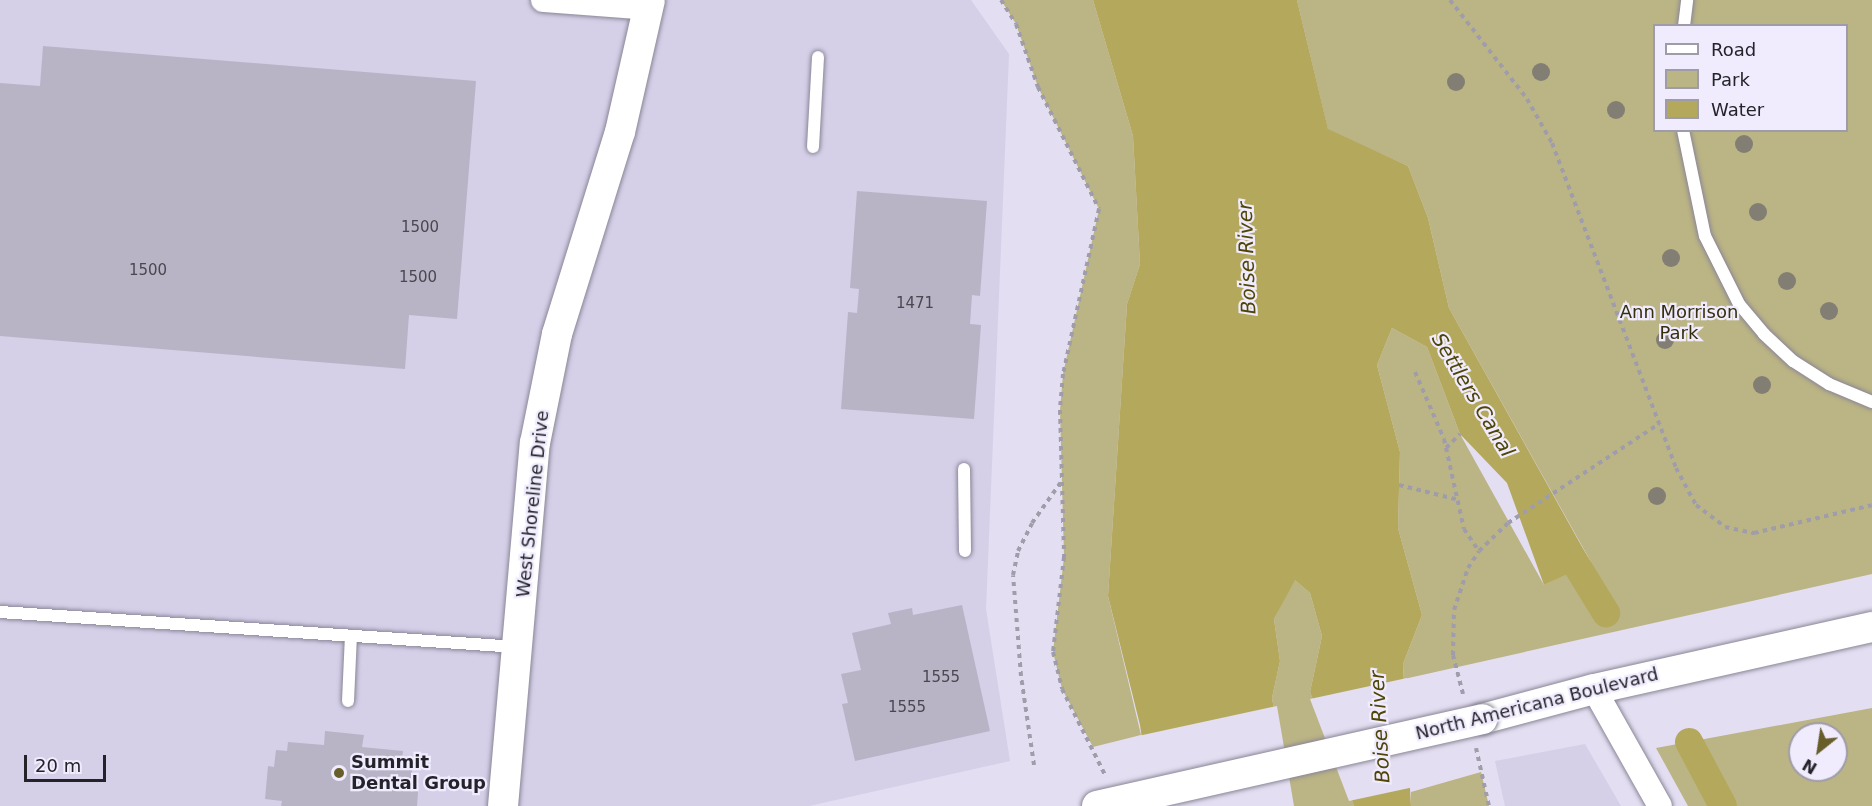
<!DOCTYPE html>
<style>
body{margin:0}
#map{position:relative;width:1872px;height:806px;overflow:hidden;background:#e3def1;font-family:"DejaVu Sans",sans-serif}
div>[style]{position:absolute}
[style*='--x']{left:calc(var(--x)*1px);top:calc(var(--y)*1px);width:calc(var(--w)*1px);rotate:calc(var(--a)*1deg)}
.built>*{inset:0;background:#d5cfe8}
.green>*{inset:0;background:#bbb484}
.water>*{inset:0;background:#b4a85c}
.pier>*{inset:0;background:#e3def1}
.canal>*{height:28px;margin:-14px;padding:0 14px;transform-origin:14px;border-radius:14px;background:#b4a85c}
.building>*{inset:0;background:#b8b4c6}
.path>*{height:4px;margin-top:-2px;transform-origin:0;background:repeating-linear-gradient(90deg,#a09dab 0 4.5px,transparent 0 9px)}
.roads{filter:drop-shadow(0 0 2px #8a8697) drop-shadow(0 0 2px #8a8697)}
.service>*{height:12px;margin:-6px;padding:0 6px;transform-origin:6px;border-radius:6px;background:#fff}
.minor>*{height:24px;margin:-12px;padding:0 12px;transform-origin:12px;border-radius:12px;background:#fff}
.tertiary>*{height:30px;margin:-15px;padding:0 15px;transform-origin:15px;border-radius:15px;background:#fff}
.bridges{filter:drop-shadow(0 0 2px #8a8697) drop-shadow(0 0 2px #8a8697)}
.tertiary-bridge>*{height:30px;margin:-15px;padding:0 15px;transform-origin:15px;border-radius:15px;background:#fff}
.trees>*{width:18px;height:18px;margin:-9px;border-radius:50%;background:#837e74}
.dots>*{width:16px;height:16px;translate:-50% -50%;box-sizing:border-box;border:3px solid #f0ecfe;border-radius:50%}
span{translate:-50% -50%;white-space:nowrap;text-align:center;line-height:1.15;-webkit-text-stroke:4.5px #f0ecfe;paint-order:stroke}
.number-label{font-size:15px;color:#4a4751}
.number-label span{-webkit-text-stroke-width:0}
.park-label{font-size:18px;color:#352f0d}
.street-label{font-size:18px;color:#25232a}
.poi-label{font-size:18px;color:#25232a;font-weight:700}
.left{translate:0 -50%;text-align:left}
.water-label{font-size:20px;color:#4e4506;font-style:italic}
.legend{position:absolute;left:1653px;top:24px;width:195px;height:108px;box-sizing:border-box;background:#f0ecfe;border:2px solid #9f9ca9;margin:0;padding:8px 10px;list-style:none;font-size:18px;color:#25232a}
.legend li{display:flex;align-items:center;gap:12px;height:30px}
.legend b{width:30px;border:2px solid #9f9ca9}
.north{position:absolute;left:1788px;top:722px;width:60px;height:60px;box-sizing:border-box;background:#f0ecfe;border:2px solid #9f9ca9;border-radius:50%;rotate:210deg;font-size:16px;font-weight:700;line-height:24px;text-align:center;color:#25232a}
.north::after{content:'';display:block;margin:auto;width:21px;height:27px;background:#675e2b;clip-path:polygon(50% 0,100% 100%,50% 72%,0 100%)}
.scale{position:absolute;left:24px;top:755px;width:82px;height:27px;box-sizing:border-box;border:3px solid #25232a;border-top:0;padding-left:8px;font-size:18px;line-height:21px;white-space:nowrap;color:#25232a;-webkit-text-stroke:4px #f0ecfe;paint-order:stroke}
</style>
<div id="map">
<div class="built">
<div style="clip-path:polygon(0 0,971px 0,1009px 54px,986px 609px,1010px 761px,809px 806px,0 806px)"></div>
<div style="clip-path:polygon(1585px 744px,1621px 806px,1505px 806px,1495px 761px)"></div>
</div>
<div class="green">
<div style="clip-path:polygon(1001px 0,1093px 0,1133px 136px,1140px 264px,1127px 304px,1108px 596px,1141px 735px,1093px 747px,1062px 689px,1053px 652px,1064px 557px,1060px 410px,1063px 374px,1099px 209px,1038px 87px,1016px 24px)"></div>
<div style="clip-path:polygon(evenodd,1297px 0,1872px 0,1872px 574px,1404px 679px,1403px 664px,1422px 615px,1398px 528px,1400px 452px,1377px 365px,1392px 328px,1427px 347px,1460px 434px,1544px 585px,1591px 562px,1449px 308px,1428px 218px,1408px 166px,1328px 130px,1297px 0,1654px 26px,1846px 26px,1846px 130px,1654px 130px,1654px 26px)"></div>
<div style="clip-path:polygon(1294px 579px,1310px 593px,1322px 636px,1310px 692px,1354px 806px,1291px 806px,1272px 698px,1280px 661px,1274px 619px)"></div>
<div style="clip-path:polygon(evenodd,1872px 708px,1872px 806px,1688px 806px,1656px 748px,1872px 708px,1800px 734px,1836px 734px,1836px 770px,1800px 770px,1800px 734px)"></div>
<div style="clip-path:polygon(1481px 772px,1489px 806px,1411px 806px,1411px 792px)"></div>
</div>
<div class="water">
<div style="clip-path:polygon(1093px 0,1297px 0,1328px 129px,1408px 166px,1428px 218px,1449px 308px,1591px 563px,1544px 585px,1507px 483px,1460px 434px,1427px 347px,1392px 328px,1377px 365px,1400px 452px,1398px 528px,1422px 615px,1403px 664px,1411px 806px,1354px 806px,1310px 692px,1322px 636px,1310px 593px,1295px 580px,1274px 619px,1280px 661px,1272px 698px,1291px 806px,1152px 806px,1140px 725px,1108px 596px,1127px 304px,1140px 264px,1133px 136px)"></div>
</div>
<div class="pier">
<div style="clip-path:polygon(1407px 678px,1414px 787px,1349px 801px,1310px 699px)"></div>
<div style="clip-path:polygon(1277px 706px,1294px 806px,1149px 806px,1138px 736px)"></div>
</div>
<div class="canal">
<div style="--x:1558;--y:535;--w:92;--a:58.4"></div>
<div style="--x:1689;--y:742;--w:72;--a:62"></div>
</div>
<div class="building">
<div style="clip-path:polygon(43px 46px,476px 81px,457px 319px,409px 315px,405px 369px,0 336px,0 83px,40px 86px)"></div>
<div style="clip-path:polygon(857px 191px,987px 201px,980px 296px,972px 295px,970px 324px,981px 325px,974px 419px,841px 409px,848px 312px,857px 313px,859px 289px,850px 288px)"></div>
<div style="clip-path:polygon(962px 605px,990px 731px,855px 761px,842px 704px,848px 703px,841px 674px,861px 670px,852px 633px,891px 624px,888px 613px,912px 608px,913px 615px)"></div>
<div style="clip-path:polygon(325px 731px,364px 735px,362px 747px,403px 751px,402px 760px,413px 761px,411px 779px,419px 779px,417px 806px,281px 806px,282px 801px,265px 799px,268px 766px,274px 767px,276px 750px,287px 751px,288px 742px,324px 745px)"></div>
</div>
<div class="path">
<div style="--x:1001;--y:0;--w:28;--a:58"></div>
<div style="--x:1016;--y:24;--w:67;--a:70.8"></div>
<div style="--x:1038;--y:87;--w:136;--a:63.4"></div>
<div style="--x:1099;--y:209;--w:169;--a:102.3"></div>
<div style="--x:1063;--y:374;--w:36;--a:95"></div>
<div style="--x:1060;--y:410;--w:147;--a:88.4"></div>
<div style="--x:1064;--y:557;--w:96;--a:96.6"></div>
<div style="--x:1053;--y:652;--w:38;--a:76"></div>
<div style="--x:1062;--y:689;--w:98;--a:63.4"></div>
<div style="--x:1450;--y:0;--w:125;--a:52.1"></div>
<div style="--x:1527;--y:99;--w:51;--a:60.4"></div>
<div style="--x:1552;--y:143;--w:348;--a:69.1"></div>
<div style="--x:1676;--y:468;--w:42;--a:61.6"></div>
<div style="--x:1696;--y:505;--w:36;--a:37"></div>
<div style="--x:1725;--y:527;--w:30;--a:12"></div>
<div style="--x:1754;--y:533;--w:121;--a:-13.3"></div>
<div style="--x:1415;--y:372;--w:73;--a:66.6"></div>
<div style="--x:1444;--y:439;--w:92;--a:77.5"></div>
<div style="--x:1464;--y:529;--w:27;--a:56"></div>
<div style="--x:1446;--y:448;--w:20;--a:-45"></div>
<div style="--x:1399;--y:485;--w:62;--a:14"></div>
<div style="--x:1463;--y:694;--w:40;--a:-104.4"></div>
<div style="--x:1453;--y:655;--w:45;--a:-88.7"></div>
<div style="--x:1454;--y:610;--w:44;--a:-71.6"></div>
<div style="--x:1468;--y:568;--w:20;--a:-57"></div>
<div style="--x:1479;--y:551;--w:40;--a:-44"></div>
<div style="--x:1508;--y:523;--w:181;--a:-33.3"></div>
<div style="--x:1476;--y:748;--w:59;--a:77.4"></div>
<div style="--x:1034;--y:765;--w:90;--a:-98.3"></div>
<div style="--x:1021;--y:676;--w:101;--a:-94.5"></div>
<div style="--x:1013;--y:575;--w:25;--a:-78"></div>
<div style="--x:1018;--y:551;--w:31;--a:-63"></div>
<div style="--x:1032;--y:523;--w:50;--a:-54.7"></div>
</div>
<div class="roads">
<div class="service">
<div style="--x:1684;--y:26;--w:26;--a:-83"></div>
<div style="--x:1683;--y:130;--w:108;--a:78.3"></div>
<div style="--x:1705;--y:236;--w:76;--a:63.4"></div>
<div style="--x:1739;--y:304;--w:39;--a:50"></div>
<div style="--x:1764;--y:334;--w:40;--a:43"></div>
<div style="--x:1793;--y:361;--w:43;--a:32.6"></div>
<div style="--x:1829;--y:384;--w:47;--a:22.7"></div>
<div style="--x:813;--y:147;--w:90;--a:-86.8"></div>
<div style="--x:964;--y:469;--w:82;--a:89.3"></div>
<div style="--x:0;--y:612;--w:518;--a:3.87"></div>
<div style="--x:348;--y:701;--w:65;--a:-87.4"></div>
</div>
<div class="minor">
<div style="--x:543;--y:0;--w:106;--a:4.3"></div>
<div style="--x:1594;--y:689;--w:134;--a:60.6"></div>
</div>
<div class="tertiary">
<div style="--x:1482;--y:719;--w:116;--a:-15"></div>
<div style="--x:1594;--y:689;--w:285;--a:-12.6"></div>
<div style="--x:503;--y:806;--w:364;--a:-85"></div>
<div style="--x:535;--y:443;--w:111;--a:-78.6"></div>
<div style="--x:557;--y:334;--w:212;--a:-72.7"></div>
<div style="--x:620;--y:132;--w:135;--a:-77.2"></div>
</div>
</div>
<div class="bridges">
<div class="tertiary-bridge">
<div style="--x:1097;--y:806;--w:395;--a:-12.7"></div>
</div>
</div>
<div class="trees">
<div style="left:1541px;top:72px"></div>
<div style="left:1456px;top:82px"></div>
<div style="left:1616px;top:110px"></div>
<div style="left:1744px;top:144px"></div>
<div style="left:1758px;top:212px"></div>
<div style="left:1671px;top:258px"></div>
<div style="left:1787px;top:281px"></div>
<div style="left:1829px;top:311px"></div>
<div style="left:1665px;top:340px"></div>
<div style="left:1762px;top:385px"></div>
<div style="left:1657px;top:496px"></div>
</div>
<div class="dots">
<div style="left:339px;top:773px;background:#675e2b"></div>
</div>
<div class="number-label">
<span style="left:420px;top:228px">1500</span>
<span style="left:148px;top:271px">1500</span>
<span style="left:418px;top:278px">1500</span>
<span style="left:915px;top:304px">1471</span>
<span style="left:941px;top:678px">1555</span>
<span style="left:907px;top:708px">1555</span>
</div>
<div class="park-label">
<span style="left:1679px;top:323px">Ann Morrison<br>Park</span>
</div>
<div class="street-label">
<span style="left:533px;top:504px;rotate:-84deg">West Shoreline Drive</span>
<span style="left:1537px;top:704px;rotate:-14deg">North Americana Boulevard</span>
</div>
<div class="poi-label">
<span class="left" style="left:351px;top:773px">Summit<br>Dental Group</span>
</div>
<div class="water-label">
<span style="left:1247px;top:258px;rotate:-92deg">Boise River</span>
<span style="left:1473px;top:395px;rotate:59deg">Settlers Canal</span>
<span style="left:1380px;top:727px;rotate:-93deg">Boise River</span>
</div>
<ul class="legend">
<li><b style="height:8px;background:#fff"></b>Road</li>
<li><b style="height:16px;background:#bbb484"></b>Park</li>
<li><b style="height:16px;background:#b4a85c"></b>Water</li>
</ul>
<div class="north">N</div>
<div class="scale">20 m</div>
</div>
